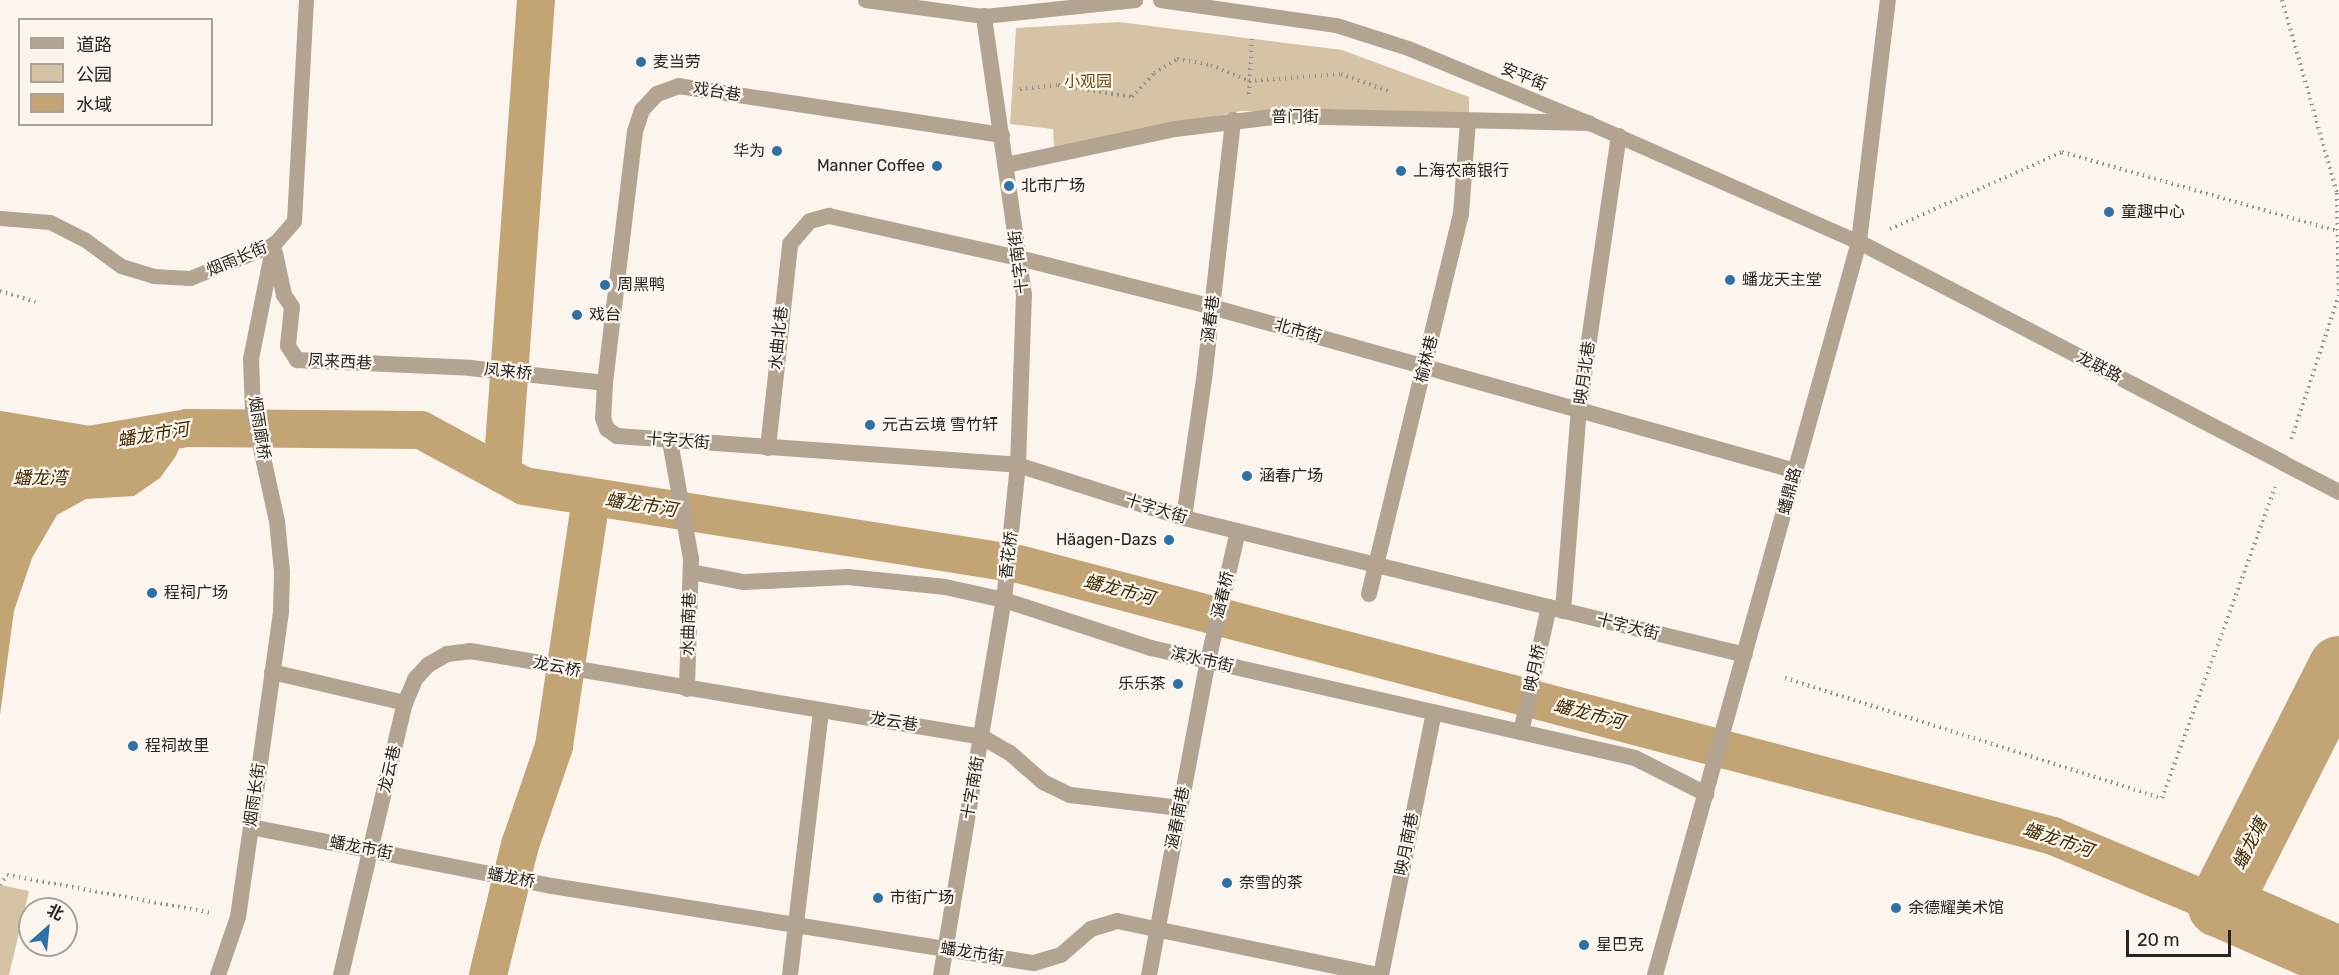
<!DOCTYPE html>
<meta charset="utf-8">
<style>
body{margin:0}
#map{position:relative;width:2339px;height:975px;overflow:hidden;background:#fbf5ed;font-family:Rubik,"Noto Sans SC",sans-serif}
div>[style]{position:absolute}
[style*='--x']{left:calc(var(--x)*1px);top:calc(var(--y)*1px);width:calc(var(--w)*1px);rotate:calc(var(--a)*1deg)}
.green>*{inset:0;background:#d6c2a4}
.water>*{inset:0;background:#c3a474}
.canal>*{height:38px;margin:-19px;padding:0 19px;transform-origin:19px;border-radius:19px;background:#c3a474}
.river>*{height:63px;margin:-31.5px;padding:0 31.5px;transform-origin:31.5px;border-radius:31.5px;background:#c3a474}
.path>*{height:4px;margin-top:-2px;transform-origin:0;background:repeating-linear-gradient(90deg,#95918c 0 1.5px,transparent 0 6px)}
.service>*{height:15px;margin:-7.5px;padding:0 7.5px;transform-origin:7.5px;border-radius:7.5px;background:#b2a490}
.pedestrian>*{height:16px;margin:-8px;padding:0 8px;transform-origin:8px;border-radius:8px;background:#b2a490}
.minor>*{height:16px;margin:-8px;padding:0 8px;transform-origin:8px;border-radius:8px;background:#b2a490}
.tertiary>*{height:16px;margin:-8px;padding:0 8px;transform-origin:8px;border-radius:8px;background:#b2a490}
.tertiary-bridge>*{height:16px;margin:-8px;padding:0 8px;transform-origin:8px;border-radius:8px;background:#b2a490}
.dots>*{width:16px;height:16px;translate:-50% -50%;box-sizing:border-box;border:3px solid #fbf5ed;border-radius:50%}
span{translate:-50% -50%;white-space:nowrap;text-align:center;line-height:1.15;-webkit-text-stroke:4.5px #fbf5ed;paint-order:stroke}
.poi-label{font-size:16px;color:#272522}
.left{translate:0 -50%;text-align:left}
.right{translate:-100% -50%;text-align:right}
.street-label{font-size:16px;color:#272522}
.park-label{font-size:16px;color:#6b4b11}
.water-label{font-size:18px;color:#412b02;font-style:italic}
.legend{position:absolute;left:18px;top:18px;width:195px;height:108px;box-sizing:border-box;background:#fbf5ed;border:2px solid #a6a29c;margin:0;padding:8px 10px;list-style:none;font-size:18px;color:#272522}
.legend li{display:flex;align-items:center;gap:12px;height:30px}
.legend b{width:30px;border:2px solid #a6a29c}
.north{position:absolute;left:18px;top:897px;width:60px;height:60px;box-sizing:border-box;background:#fbf5ed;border:2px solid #a6a29c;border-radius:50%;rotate:27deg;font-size:16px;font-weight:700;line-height:24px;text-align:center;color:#272522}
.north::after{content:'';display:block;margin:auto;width:21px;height:27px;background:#2d71a6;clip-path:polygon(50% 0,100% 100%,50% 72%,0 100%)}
.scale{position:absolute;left:2126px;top:930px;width:105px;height:27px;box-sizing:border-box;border:3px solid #272522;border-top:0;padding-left:8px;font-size:18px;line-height:21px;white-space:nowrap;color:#272522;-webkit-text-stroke:4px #fbf5ed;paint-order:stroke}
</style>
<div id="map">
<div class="green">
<div style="clip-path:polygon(1119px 22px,1342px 50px,1469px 97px,1469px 115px,1241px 111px,1054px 148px,1053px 129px,1010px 124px,1016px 28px)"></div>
<div style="clip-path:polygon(0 885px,29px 891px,9px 975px,0 975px)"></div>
</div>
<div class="water">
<div style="clip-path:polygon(187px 428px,176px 456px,160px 478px,134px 496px,86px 499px,57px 515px,32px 558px,14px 611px,0 715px,0 430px,89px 445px)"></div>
</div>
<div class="canal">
<div style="--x:0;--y:430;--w:90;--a:9.6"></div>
<div style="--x:89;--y:445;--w:99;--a:-9.8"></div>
<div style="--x:187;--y:428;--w:234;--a:0.5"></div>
<div style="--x:421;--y:430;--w:117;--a:28.5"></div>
<div style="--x:524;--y:486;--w:500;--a:8.97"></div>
<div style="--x:1018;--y:564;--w:1070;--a:14.72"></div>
<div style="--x:2053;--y:836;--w:180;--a:22.6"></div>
<div style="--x:502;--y:474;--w:475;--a:-85.9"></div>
<div style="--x:488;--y:975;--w:134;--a:-76.2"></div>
<div style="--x:520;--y:845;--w:105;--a:-71"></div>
<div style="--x:554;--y:746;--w:252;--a:-81.5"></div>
</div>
<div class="river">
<div style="--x:2339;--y:667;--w:267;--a:116.8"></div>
<div style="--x:2219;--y:905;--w:131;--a:23.8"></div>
</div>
<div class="path">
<div style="--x:2282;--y:0;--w:201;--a:74.1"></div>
<div style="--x:2337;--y:193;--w:102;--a:88.9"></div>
<div style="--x:2339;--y:295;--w:153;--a:108.3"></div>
<div style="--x:1020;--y:89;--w:38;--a:-6"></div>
<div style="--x:1058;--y:85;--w:75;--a:9.2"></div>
<div style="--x:1132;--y:97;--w:33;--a:-47"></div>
<div style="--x:1154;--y:73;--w:27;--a:-31"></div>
<div style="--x:1177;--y:59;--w:35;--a:10"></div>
<div style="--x:1211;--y:65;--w:41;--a:22.8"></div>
<div style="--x:1249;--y:81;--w:92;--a:-4.4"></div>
<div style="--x:1341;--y:74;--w:53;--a:19.8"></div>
<div style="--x:1249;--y:94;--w:55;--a:-86.9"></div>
<div style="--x:1890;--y:229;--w:188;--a:-24.1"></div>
<div style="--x:2062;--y:152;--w:286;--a:16"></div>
<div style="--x:0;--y:291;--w:37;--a:17"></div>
<div style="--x:1785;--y:678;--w:396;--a:17.7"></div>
<div style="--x:2162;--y:798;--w:331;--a:-70"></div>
<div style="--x:0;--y:885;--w:12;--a:-55"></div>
<div style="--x:7;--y:875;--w:209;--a:10.5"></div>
</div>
<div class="service">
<div style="--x:865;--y:0;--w:120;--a:7.7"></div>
<div style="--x:984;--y:16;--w:152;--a:-6"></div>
<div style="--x:1160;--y:0;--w:178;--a:8.1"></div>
<div style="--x:1336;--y:25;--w:76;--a:17.7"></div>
<div style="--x:1408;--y:48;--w:196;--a:22.5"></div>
<div style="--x:1589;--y:123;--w:295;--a:23.8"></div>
<div style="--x:0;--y:218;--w:50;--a:4.6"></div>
<div style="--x:50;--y:222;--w:38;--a:27"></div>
<div style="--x:84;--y:239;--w:46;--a:36.1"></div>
<div style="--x:121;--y:266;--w:34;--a:17"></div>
<div style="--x:153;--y:276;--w:37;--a:3"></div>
<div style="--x:190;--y:278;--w:91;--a:-22"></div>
<div style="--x:274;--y:244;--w:30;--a:-49"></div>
<div style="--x:294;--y:221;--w:221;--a:-86.9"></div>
</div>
<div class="pedestrian">
<div style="--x:1002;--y:135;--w:327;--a:-171.4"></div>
<div style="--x:679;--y:86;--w:23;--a:160"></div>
<div style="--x:657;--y:94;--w:22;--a:133"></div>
<div style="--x:642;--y:110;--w:22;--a:108"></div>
<div style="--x:635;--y:131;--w:254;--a:96.8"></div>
<div style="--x:605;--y:383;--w:35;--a:93"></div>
<div style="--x:603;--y:418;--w:12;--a:70"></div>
<div style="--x:607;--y:429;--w:12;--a:35"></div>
<div style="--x:617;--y:436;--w:402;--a:4.1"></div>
<div style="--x:1018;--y:465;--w:174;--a:17.7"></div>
<div style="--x:1184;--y:518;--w:577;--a:13.72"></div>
<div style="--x:1006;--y:165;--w:173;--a:-12"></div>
<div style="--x:1175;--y:129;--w:107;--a:-7"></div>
<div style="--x:1281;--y:116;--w:308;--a:1.3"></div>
<div style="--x:274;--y:244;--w:117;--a:101.3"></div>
<div style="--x:251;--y:359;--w:53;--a:87.8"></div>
<div style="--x:253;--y:412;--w:112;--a:77.6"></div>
<div style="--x:277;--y:521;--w:51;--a:84.4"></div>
<div style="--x:282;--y:572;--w:40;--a:91.4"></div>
<div style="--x:281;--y:612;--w:217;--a:97.9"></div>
<div style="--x:251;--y:827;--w:307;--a:11.1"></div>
<div style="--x:552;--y:886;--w:488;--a:9.1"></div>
<div style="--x:1034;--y:963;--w:28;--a:-17"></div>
<div style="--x:1061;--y:955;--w:40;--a:-41"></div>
<div style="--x:1091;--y:929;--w:27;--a:-17"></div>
<div style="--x:1117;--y:921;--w:267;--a:11.7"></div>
<div style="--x:275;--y:253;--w:43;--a:77.9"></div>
<div style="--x:284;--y:295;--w:14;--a:56"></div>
<div style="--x:292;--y:307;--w:39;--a:96"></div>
<div style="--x:288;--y:346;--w:17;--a:57"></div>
<div style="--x:297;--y:360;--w:173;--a:2.6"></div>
<div style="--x:470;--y:368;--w:136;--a:6.3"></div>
<div style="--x:670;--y:441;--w:120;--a:79.9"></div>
<div style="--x:691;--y:559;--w:130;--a:91.8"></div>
<div style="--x:768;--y:448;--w:205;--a:-83.8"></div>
<div style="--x:790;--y:244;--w:30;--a:-49"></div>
<div style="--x:810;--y:221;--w:20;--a:-15"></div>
<div style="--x:829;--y:216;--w:195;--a:12.5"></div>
<div style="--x:1019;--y:258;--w:199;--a:14.2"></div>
<div style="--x:1212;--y:307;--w:607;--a:15.69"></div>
<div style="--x:1184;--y:518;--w:139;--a:-81.8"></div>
<div style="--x:1204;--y:380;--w:262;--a:-83.6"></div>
<div style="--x:691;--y:572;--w:54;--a:10.7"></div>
<div style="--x:744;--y:582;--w:104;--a:-2.8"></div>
<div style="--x:848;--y:577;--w:98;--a:5.9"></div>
<div style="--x:945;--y:587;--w:60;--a:12.4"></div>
<div style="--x:1004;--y:600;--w:155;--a:18.1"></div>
<div style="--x:1151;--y:648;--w:496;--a:12.8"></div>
<div style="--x:1635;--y:758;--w:80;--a:26.9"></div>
<div style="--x:1369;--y:594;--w:391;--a:-76.4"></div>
<div style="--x:1461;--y:214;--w:94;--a:-85.7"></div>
<div style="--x:1563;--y:611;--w:203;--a:-85.5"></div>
<div style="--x:1579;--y:409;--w:276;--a:-81.7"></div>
<div style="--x:272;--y:672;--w:137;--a:13.1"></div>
<div style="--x:1521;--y:732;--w:128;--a:-77.4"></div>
<div style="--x:341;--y:975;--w:279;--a:-76.8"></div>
<div style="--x:405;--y:703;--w:26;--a:-67"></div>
<div style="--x:415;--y:679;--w:19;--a:-47"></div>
<div style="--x:428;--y:665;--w:22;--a:-30"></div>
<div style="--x:447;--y:654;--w:23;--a:-7"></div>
<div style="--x:470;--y:651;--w:519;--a:9.53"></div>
<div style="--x:982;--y:737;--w:32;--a:30"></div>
<div style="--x:1010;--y:753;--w:44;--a:41.3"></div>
<div style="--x:1043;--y:782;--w:30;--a:26"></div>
<div style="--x:1070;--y:795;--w:111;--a:6.7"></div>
<div style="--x:790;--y:975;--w:266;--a:-83.3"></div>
<div style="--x:941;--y:975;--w:380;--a:-80.5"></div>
<div style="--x:1004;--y:600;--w:136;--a:-84.1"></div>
<div style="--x:1018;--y:465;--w:170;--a:-88"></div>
<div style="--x:1024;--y:295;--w:282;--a:-98.2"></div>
<div style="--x:1149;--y:975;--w:319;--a:-79.4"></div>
<div style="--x:1208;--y:661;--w:133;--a:-77"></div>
<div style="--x:1381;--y:975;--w:268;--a:-78.6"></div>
</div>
<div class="minor">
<div style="--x:218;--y:975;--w:61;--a:-71"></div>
<div style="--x:238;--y:917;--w:91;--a:-81.8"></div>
<div style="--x:1655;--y:975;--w:761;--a:-74.45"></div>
<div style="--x:1859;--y:242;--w:244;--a:-83.2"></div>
</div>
<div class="tertiary">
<div style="--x:1859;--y:242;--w:478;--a:27.5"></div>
</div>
<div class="tertiary-bridge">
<div style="--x:2283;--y:463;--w:63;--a:27.4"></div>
</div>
<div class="dots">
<div style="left:641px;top:62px;background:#2d71a6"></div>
<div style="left:777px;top:151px;background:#2d71a6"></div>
<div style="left:937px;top:166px;background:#2d71a6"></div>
<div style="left:1401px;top:171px;background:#2d71a6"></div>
<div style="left:1009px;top:186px;background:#2d71a6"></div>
<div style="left:2109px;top:212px;background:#2d71a6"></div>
<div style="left:1730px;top:280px;background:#2d71a6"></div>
<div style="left:605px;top:285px;background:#2d71a6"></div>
<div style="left:577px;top:315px;background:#2d71a6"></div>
<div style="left:870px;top:425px;background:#2d71a6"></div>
<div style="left:1247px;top:476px;background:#2d71a6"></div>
<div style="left:1169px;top:540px;background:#2d71a6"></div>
<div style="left:152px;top:593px;background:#2d71a6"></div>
<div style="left:1178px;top:684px;background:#2d71a6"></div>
<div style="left:133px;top:746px;background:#2d71a6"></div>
<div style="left:1227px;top:883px;background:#2d71a6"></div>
<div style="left:878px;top:898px;background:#2d71a6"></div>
<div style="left:1896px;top:908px;background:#2d71a6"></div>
<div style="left:1584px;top:945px;background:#2d71a6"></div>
</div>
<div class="poi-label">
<span class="left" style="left:653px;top:62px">麦当劳</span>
<span class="right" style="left:765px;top:151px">华为</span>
<span class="right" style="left:925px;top:166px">Manner Coffee</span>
<span class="left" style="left:1413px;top:171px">上海农商银行</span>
<span class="left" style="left:1021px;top:186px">北市广场</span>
<span class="left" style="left:2121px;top:212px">童趣中心</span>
<span class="left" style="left:1742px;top:280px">蟠龙天主堂</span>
<span class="left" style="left:617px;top:285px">周黑鸭</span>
<span class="left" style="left:589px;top:315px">戏台</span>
<span class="left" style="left:882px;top:425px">元古云境 雪竹轩</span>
<span class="left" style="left:1259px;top:476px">涵春广场</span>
<span class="right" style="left:1157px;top:540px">Häagen-Dazs</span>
<span class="left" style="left:164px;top:593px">程祠广场</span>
<span class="right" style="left:1166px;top:684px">乐乐茶</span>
<span class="left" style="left:145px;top:746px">程祠故里</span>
<span class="left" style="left:1239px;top:883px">奈雪的茶</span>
<span class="left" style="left:890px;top:898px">市街广场</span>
<span class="left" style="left:1908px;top:908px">余德耀美术馆</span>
<span class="left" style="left:1596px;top:945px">星巴克</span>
</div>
<div class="street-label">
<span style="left:1524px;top:77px;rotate:22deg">安平街</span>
<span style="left:717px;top:92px;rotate:9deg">戏台巷</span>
<span style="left:1295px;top:117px">普门街</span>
<span style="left:237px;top:259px;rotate:-23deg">烟雨长街</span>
<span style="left:1019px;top:262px;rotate:-97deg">十字南街</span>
<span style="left:1211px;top:319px;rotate:-83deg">涵春巷</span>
<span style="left:1298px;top:331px;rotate:16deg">北市街</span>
<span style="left:779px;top:338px;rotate:-84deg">水曲北巷</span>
<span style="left:1427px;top:359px;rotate:-76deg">榆林巷</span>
<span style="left:340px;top:362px;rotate:3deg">凤来西巷</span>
<span style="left:2099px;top:367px;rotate:27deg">龙联路</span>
<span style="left:508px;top:372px;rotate:6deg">凤来桥</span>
<span style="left:1585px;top:373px;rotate:-82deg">映月北巷</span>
<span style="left:259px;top:428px;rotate:81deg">烟雨廊桥</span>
<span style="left:678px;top:441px;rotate:4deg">十字大街</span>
<span style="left:1790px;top:491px;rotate:-75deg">蟠鼎路</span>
<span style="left:1156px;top:509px;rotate:17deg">十字大街</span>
<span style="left:1009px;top:555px;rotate:-83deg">香花桥</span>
<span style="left:1223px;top:595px;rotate:-77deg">涵春桥</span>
<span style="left:689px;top:624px;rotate:-88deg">水曲南巷</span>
<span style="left:1628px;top:627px;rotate:14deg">十字大街</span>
<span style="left:1202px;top:660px;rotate:13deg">滨水市街</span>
<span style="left:557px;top:667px;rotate:11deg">龙云桥</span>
<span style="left:1535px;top:668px;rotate:-78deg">映月桥</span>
<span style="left:894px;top:722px;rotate:9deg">龙云巷</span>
<span style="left:390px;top:769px;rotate:-77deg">龙云巷</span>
<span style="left:973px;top:788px;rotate:-80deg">十字南街</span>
<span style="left:255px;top:795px;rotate:-82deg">烟雨长街</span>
<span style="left:1178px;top:818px;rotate:-79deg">涵春南巷</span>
<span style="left:1407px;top:844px;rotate:-79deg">映月南巷</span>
<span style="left:361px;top:848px;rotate:11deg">蟠龙市街</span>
<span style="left:511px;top:878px;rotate:11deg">蟠龙桥</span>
<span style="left:972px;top:953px;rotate:9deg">蟠龙市街</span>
</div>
<div class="park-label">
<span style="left:1088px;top:82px">小观园</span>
</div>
<div class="water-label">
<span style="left:153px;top:435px;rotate:-9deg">蟠龙市河</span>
<span style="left:40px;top:478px">蟠龙湾</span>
<span style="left:641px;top:505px;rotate:9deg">蟠龙市河</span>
<span style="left:1119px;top:590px;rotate:15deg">蟠龙市河</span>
<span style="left:1589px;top:714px;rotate:15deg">蟠龙市河</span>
<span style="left:2058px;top:840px;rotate:19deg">蟠龙市河</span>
<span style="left:2250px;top:844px;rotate:-63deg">蟠龙塘</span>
</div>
<ul class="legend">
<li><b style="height:8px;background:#b2a490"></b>道路</li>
<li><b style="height:16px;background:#d6c2a4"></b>公园</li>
<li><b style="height:16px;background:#c3a474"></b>水域</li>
</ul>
<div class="north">北</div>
<div class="scale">20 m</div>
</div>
